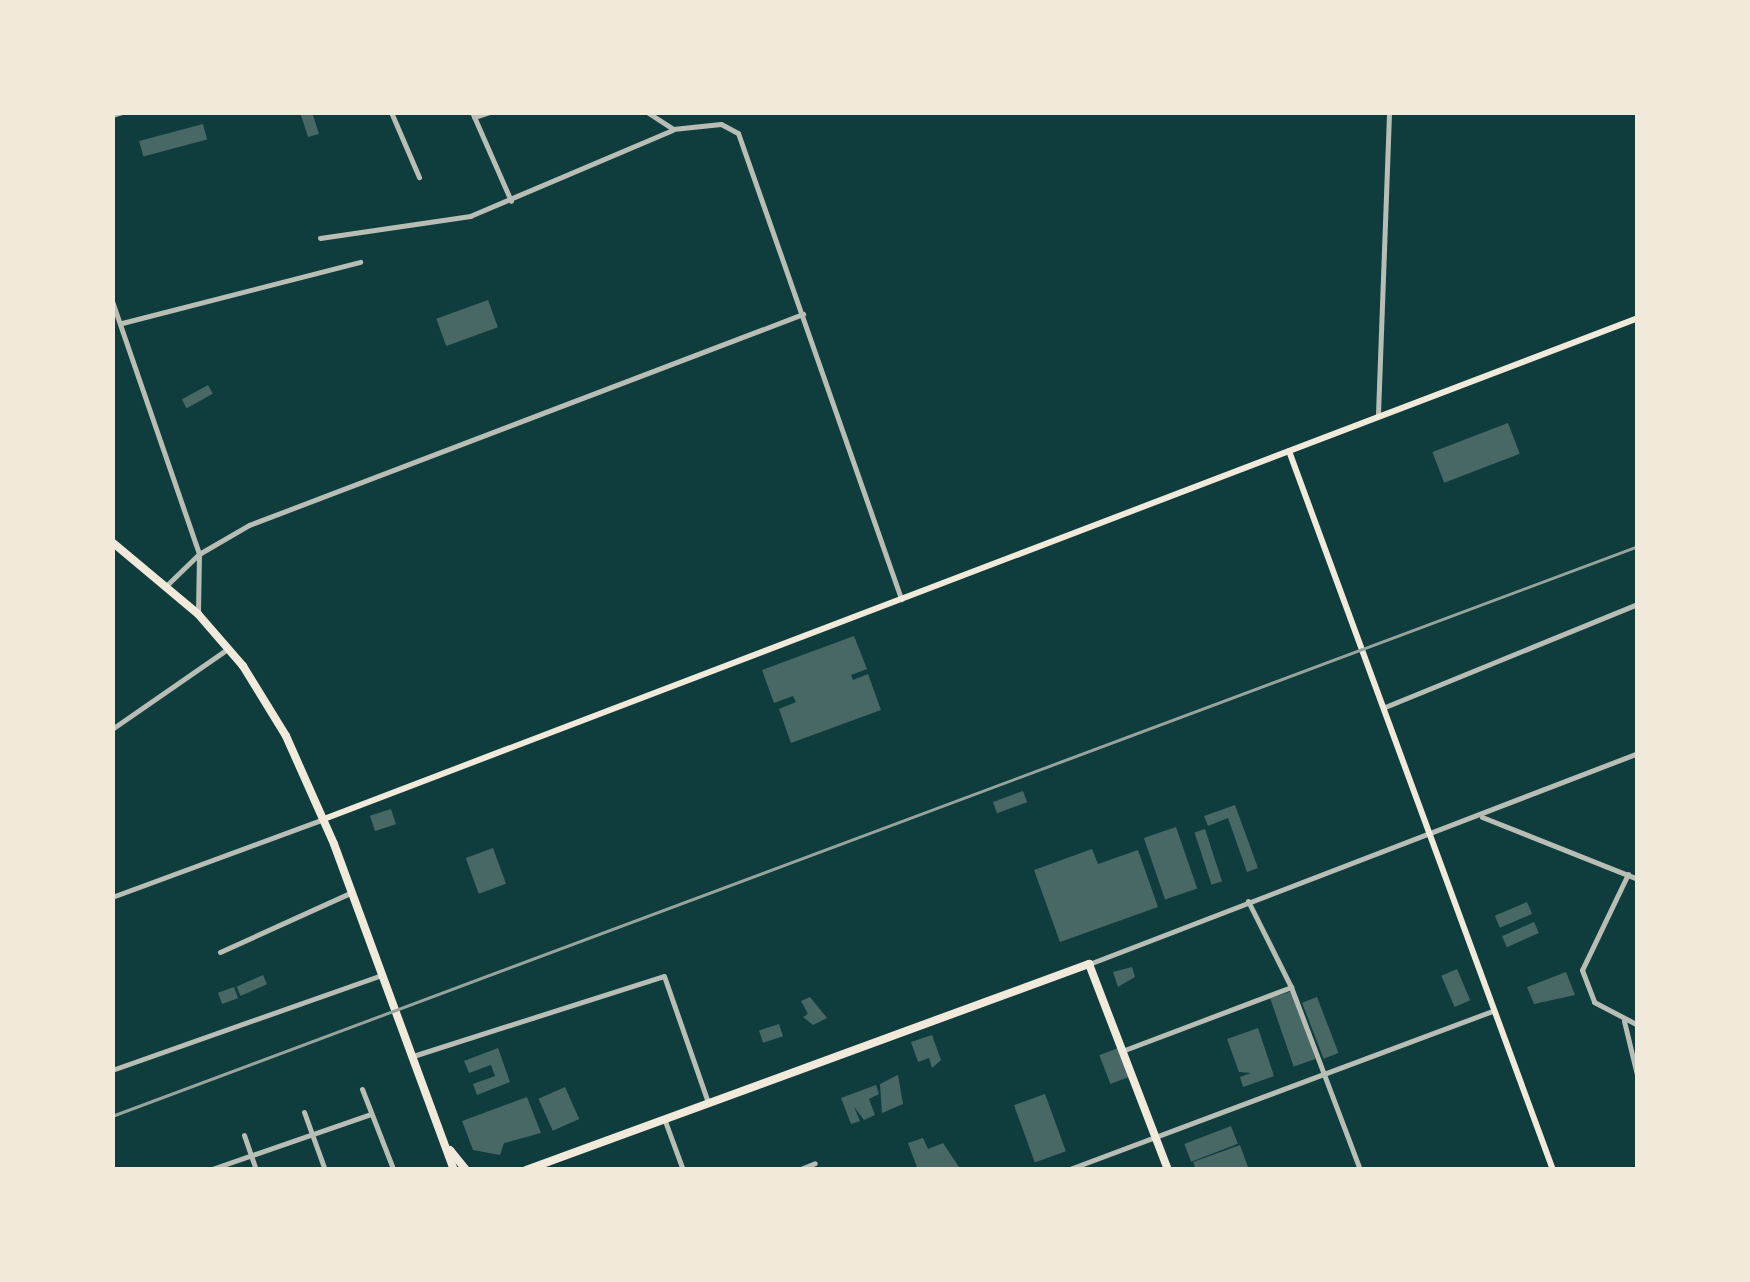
<!DOCTYPE html>
<style>
body{margin:0}
#map{position:relative;width:1750px;height:1282px;overflow:hidden;background:#0f3d3e;font-family:"Work Sans",sans-serif}
div>[style]{position:absolute}
[style*='--x']{left:calc(var(--x)*1px);top:calc(var(--y)*1px);width:calc(var(--w)*1px);rotate:calc(var(--a)*1deg)}
.building>*{inset:0;background:#486865;transform-origin:0 0}
.minor>*{height:5px;margin:-2.5px;padding:0 2.5px;transform-origin:2.5px;border-radius:2.5px;background:#b8beb3}
.secondary>*{height:6px;margin:-3px;padding:0 3px;transform-origin:3px;border-radius:3px;background:#f1e9da}
.trunk>*{height:8px;margin:-4px;padding:0 4px;transform-origin:4px;border-radius:4px;background:#f1e9da}
.rail>*{height:2.5px;margin:-1.25px;padding:0 1.25px;transform-origin:1.25px;border-radius:1.25px;background:#97a49c}
span{translate:-50% -50%;white-space:nowrap;text-align:center;line-height:1.15;-webkit-text-stroke:10px #f1e9da;paint-order:stroke}
.frame{position:absolute;inset:0;border:115px solid #f1e9da;pointer-events:none}
</style>
<div id="map">
<div class="building">
<div style="clip-path:polygon(300px 112px,312px 112px,319px 134px,308px 137px)"></div>
<div style="left:203px;top:124px;width:16px;height:66px;rotate:75deg"></div>
<div style="left:488px;top:300px;width:29px;height:55px;rotate:70deg"></div>
<div style="left:208px;top:385px;width:10px;height:30px;rotate:61deg"></div>
<div style="left:1508px;top:423px;width:33px;height:81px;rotate:69deg"></div>
<div style="clip-path:polygon(854px 636px,867px 669px,851px 675px,853px 680px,868px 674px,881px 710px,791px 743px,779px 709px,796px 702px,793px 696px,774px 703px,762px 670px)"></div>
<div style="left:1023px;top:791px;width:12px;height:32px;rotate:70deg"></div>
<div style="clip-path:polygon(1235px 805px,1258px 868px,1247px 872px,1228px 818px,1208px 826px,1204px 816px)"></div>
<div style="left:391px;top:809px;width:16px;height:22px;rotate:72deg"></div>
<div style="left:1176px;top:827px;width:65px;height:34px;rotate:71deg"></div>
<div style="left:1205px;top:829px;width:55px;height:11px;rotate:72deg"></div>
<div style="left:493px;top:848px;width:38px;height:29px;rotate:70deg"></div>
<div style="clip-path:polygon(1092px 849px,1098px 864px,1138px 850px,1158px 907px,1060px 942px,1034px 870px)"></div>
<div style="left:1527px;top:902px;width:13px;height:35px;rotate:67deg"></div>
<div style="left:1534px;top:922px;width:12px;height:35px;rotate:66deg"></div>
<div style="clip-path:polygon(1132px 967px,1135px 977px,1118px 987px,1113px 972px)"></div>
<div style="left:1457px;top:969px;width:34px;height:17px;rotate:67deg"></div>
<div style="clip-path:polygon(1566px 972px,1575px 995px,1534px 1004px,1527px 987px)"></div>
<div style="left:263px;top:975px;width:10px;height:29px;rotate:66deg"></div>
<div style="left:234px;top:987px;width:12px;height:17px;rotate:70deg"></div>
<div style="left:1292px;top:991px;width:72px;height:23px;rotate:71deg"></div>
<div style="clip-path:polygon(810px 997px,827px 1018px,813px 1025px,803px 1017px,808px 1014px,801px 1001px)"></div>
<div style="left:1317px;top:997px;width:60px;height:16px;rotate:69deg"></div>
<div style="left:779px;top:1024px;width:13px;height:21px;rotate:72deg"></div>
<div style="clip-path:polygon(1258px 1028px,1274px 1076px,1243px 1087px,1240px 1077px,1251px 1073px,1239px 1072px,1227px 1039px)"></div>
<div style="clip-path:polygon(932px 1035px,941px 1060px,932px 1068px,929px 1058px,918px 1062px,911px 1042px)"></div>
<div style="clip-path:polygon(498px 1048px,510px 1082px,477px 1095px,473px 1084px,495px 1076px,491px 1065px,469px 1073px,464px 1061px)"></div>
<div style="left:1118px;top:1048px;width:31px;height:20px;rotate:69deg"></div>
<div style="clip-path:polygon(898px 1075px,903px 1104px,882px 1113px,880px 1084px)"></div>
<div style="clip-path:polygon(876px 1085px,879px 1094px,869px 1099px,875px 1115px,864px 1120px,854px 1107px,860px 1121px,851px 1124px,841px 1098px)"></div>
<div style="left:565px;top:1087px;width:35px;height:29px;rotate:66deg"></div>
<div style="left:1045px;top:1094px;width:61px;height:33px;rotate:70deg"></div>
<div style="clip-path:polygon(527px 1097px,541px 1133px,504px 1143px,500px 1155px,473px 1150px,462px 1121px)"></div>
<div style="left:1231px;top:1126px;width:19px;height:50px;rotate:69deg"></div>
<div style="clip-path:polygon(923px 1138px,928px 1149px,943px 1143px,961px 1170px,918px 1170px,908px 1143px)"></div>
<div style="clip-path:polygon(1240px 1145px,1249px 1170px,1196px 1170px,1193px 1162px)"></div>
</div>
<div class="minor">
<div style="--x:391;--y:112;--w:71;--a:66.7"></div>
<div style="--x:472;--y:112;--w:97;--a:66.3"></div>
<div style="--x:647;--y:112;--w:31;--a:33"></div>
<div style="--x:673;--y:129;--w:48;--a:-5.9"></div>
<div style="--x:721;--y:124;--w:19;--a:28"></div>
<div style="--x:738;--y:133;--w:494;--a:70.7"></div>
<div style="--x:112;--y:115;--w:10;--a:-17"></div>
<div style="--x:474;--y:117;--w:16;--a:-18"></div>
<div style="--x:320;--y:238;--w:152;--a:-8.3"></div>
<div style="--x:470;--y:216;--w:220;--a:-23"></div>
<div style="--x:112;--y:301;--w:268;--a:71"></div>
<div style="--x:199;--y:554;--w:60;--a:91"></div>
<div style="--x:122;--y:323;--w:246;--a:-14.4"></div>
<div style="--x:1378;--y:414;--w:302;--a:-87.9"></div>
<div style="--x:168;--y:584;--w:43;--a:-44.1"></div>
<div style="--x:199;--y:554;--w:58;--a:-30.1"></div>
<div style="--x:249;--y:525;--w:593;--a:-20.85"></div>
<div style="--x:1385;--y:707;--w:273;--a:-22.2"></div>
<div style="--x:112;--y:729;--w:142;--a:-34.7"></div>
<div style="--x:1482;--y:817;--w:168;--a:21.7"></div>
<div style="--x:1628;--y:874;--w:106;--a:115.6"></div>
<div style="--x:1582;--y:970;--w:34;--a:69"></div>
<div style="--x:1594;--y:1002;--w:50;--a:27.6"></div>
<div style="--x:112;--y:897;--w:226;--a:-20.2"></div>
<div style="--x:1248;--y:901;--w:96;--a:63.4"></div>
<div style="--x:220;--y:952;--w:145;--a:-24.4"></div>
<div style="--x:1089;--y:964;--w:588;--a:-21.02"></div>
<div style="--x:1624;--y:1021;--w:60;--a:76.4"></div>
<div style="--x:1122;--y:1051;--w:181;--a:-20.7"></div>
<div style="--x:1291;--y:987;--w:196;--a:69.3"></div>
<div style="--x:413;--y:1056;--w:263;--a:-17.7"></div>
<div style="--x:664;--y:976;--w:133;--a:70.8"></div>
<div style="--x:112;--y:1070;--w:286;--a:-19.4"></div>
<div style="--x:362;--y:1089;--w:83;--a:68.7"></div>
<div style="--x:304;--y:1112;--w:62;--a:70.1"></div>
<div style="--x:665;--y:1121;--w:52;--a:69.8"></div>
<div style="--x:244;--y:1135;--w:37;--a:71"></div>
<div style="--x:209;--y:1170;--w:171;--a:-19.1"></div>
<div style="--x:798;--y:1170;--w:18;--a:-22"></div>
<div style="--x:1067;--y:1170;--w:456;--a:-20.5"></div>
</div>
<div class="secondary">
<div style="--x:1289;--y:451;--w:766;--a:69.84"></div>
<div style="--x:324;--y:819;--w:1406;--a:-20.87"></div>
</div>
<div class="trunk">
<div style="--x:112;--y:542;--w:112;--a:39.9"></div>
<div style="--x:198;--y:614;--w:69;--a:49.1"></div>
<div style="--x:243;--y:666;--w:82;--a:58.4"></div>
<div style="--x:286;--y:736;--w:118;--a:66"></div>
<div style="--x:334;--y:844;--w:347;--a:69.8"></div>
<div style="--x:450;--y:1150;--w:26;--a:51"></div>
<div style="--x:526;--y:1170;--w:600;--a:-20.1"></div>
<div style="--x:1089;--y:964;--w:221;--a:69"></div>
</div>
<div class="rail">
<div style="--x:112;--y:1116;--w:1629;--a:-20.48"></div>
</div>
<div class="frame"></div>
</div>
